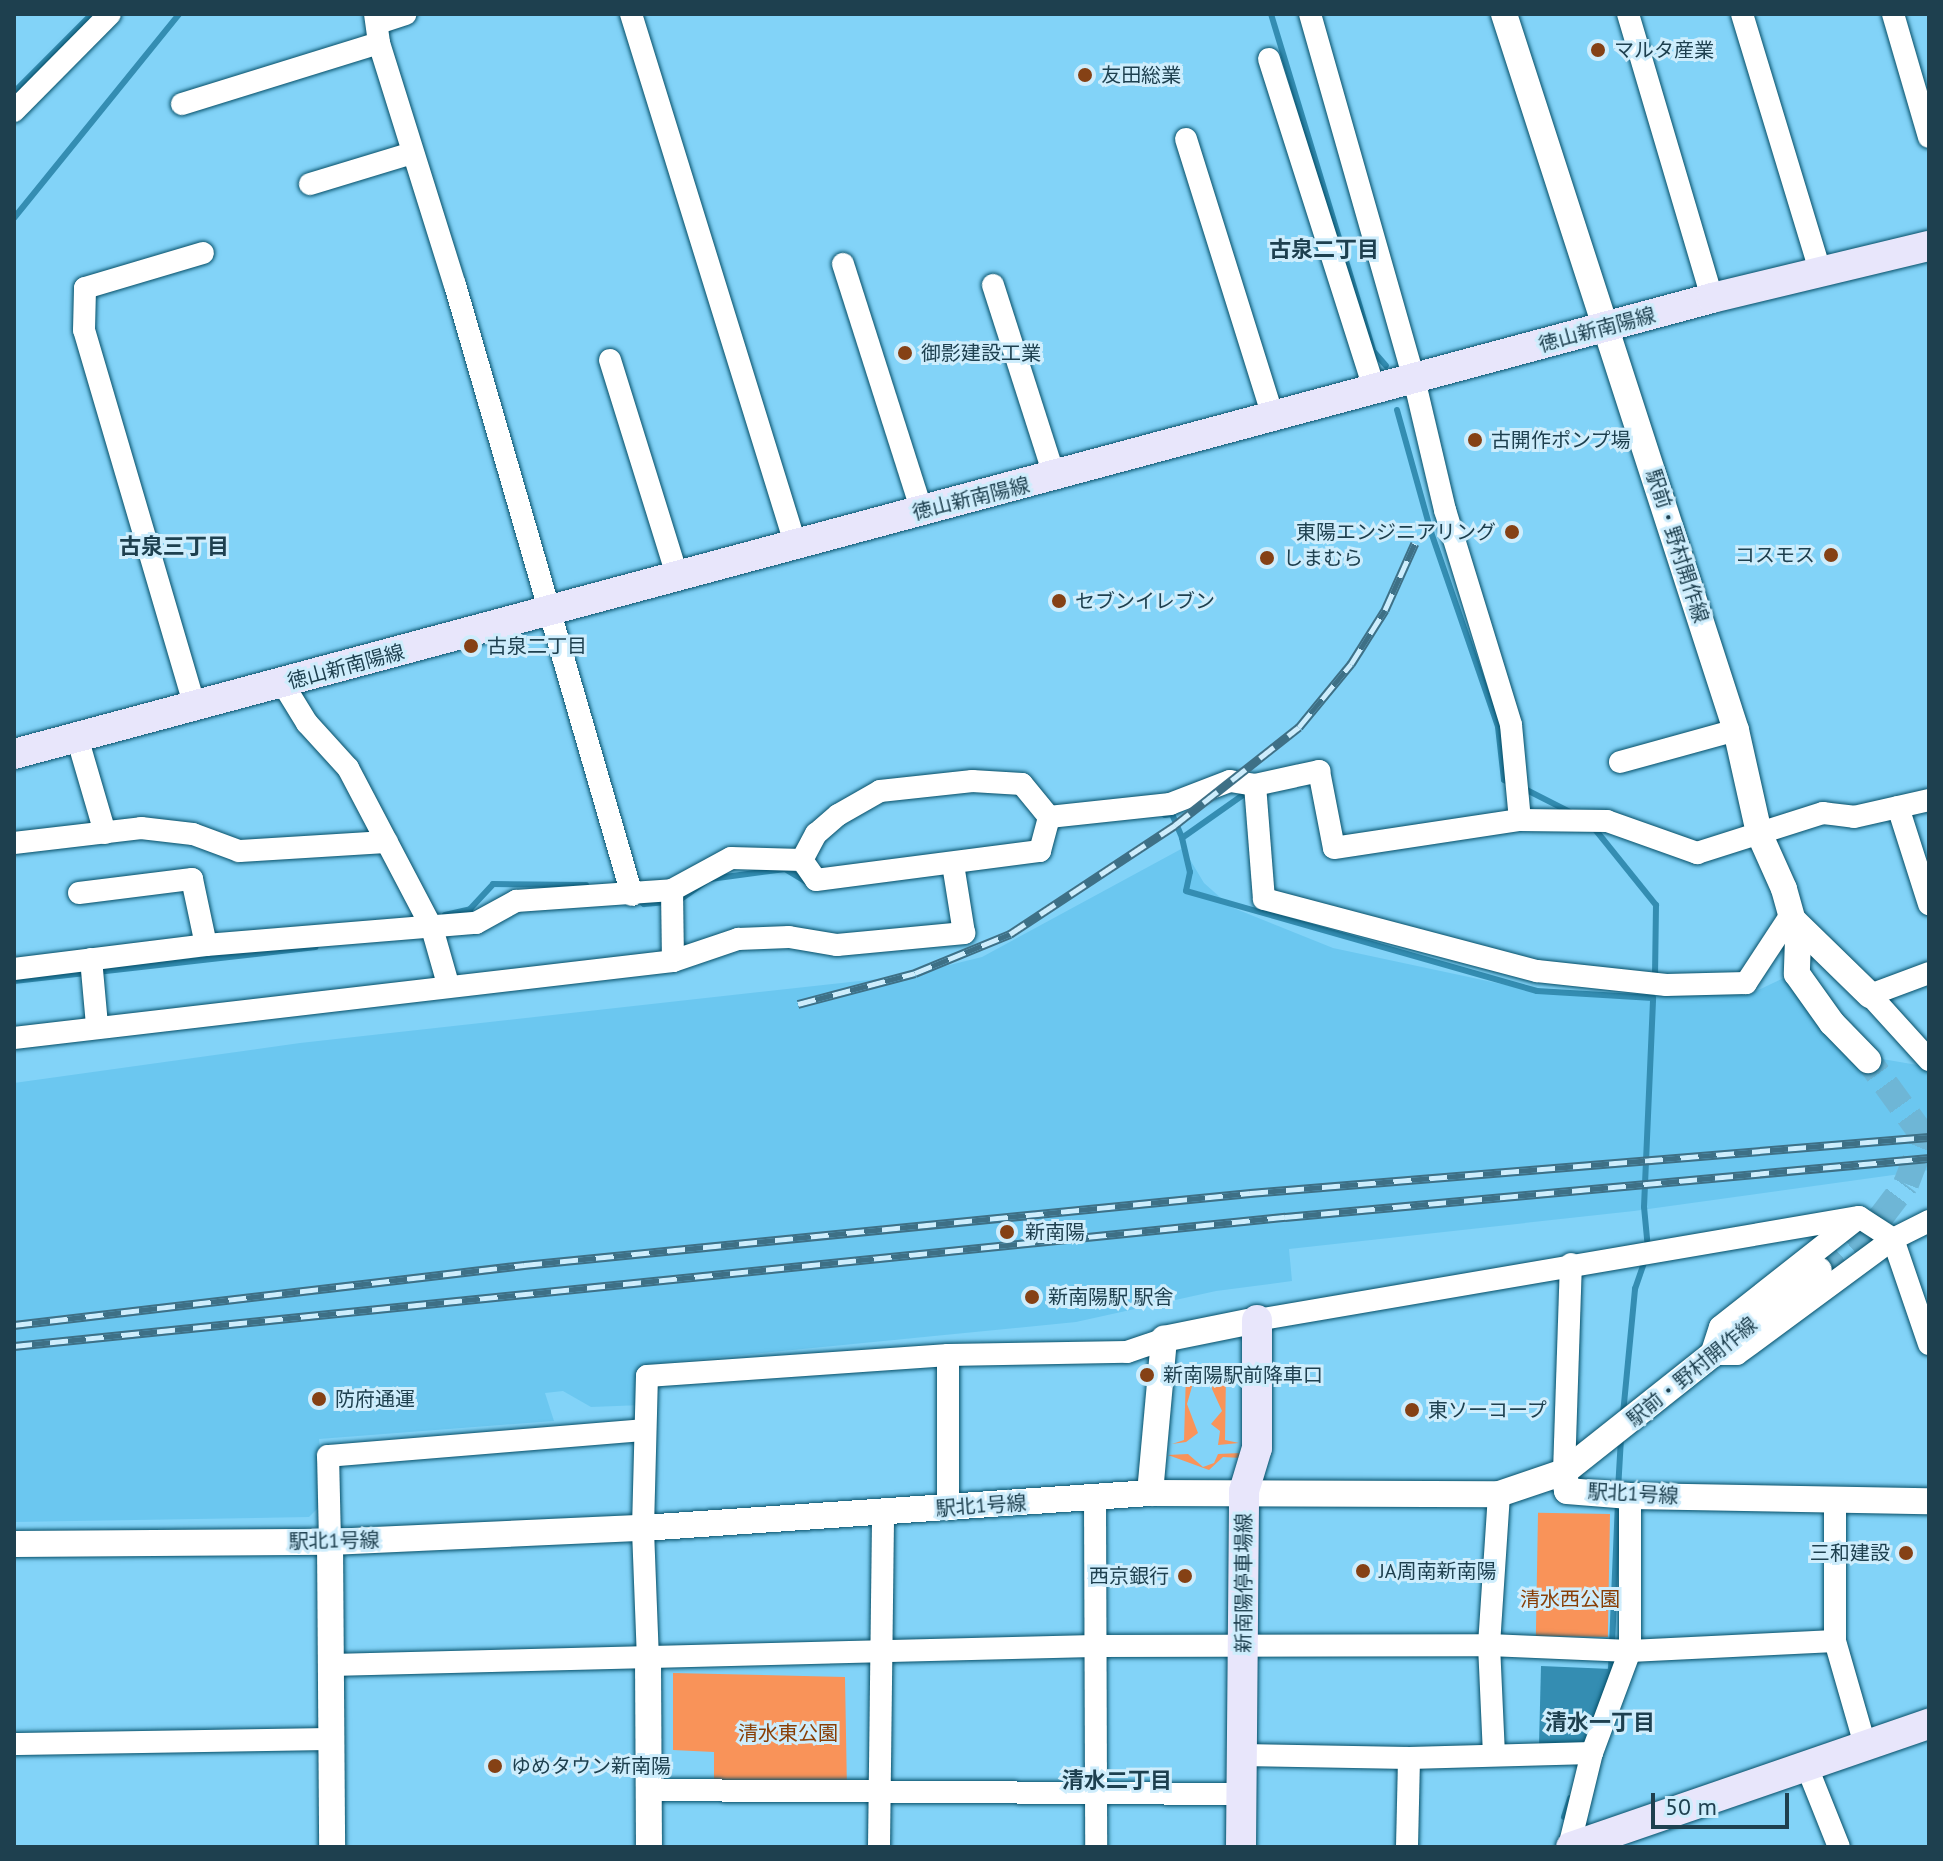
<!DOCTYPE html>
<meta charset="utf-8">
<style>
body{margin:0}
#map{position:relative;width:1943px;height:1861px;overflow:hidden;background:#82d3f8;font-family:"PT Sans","Noto Sans JP",sans-serif}
div>[style]{position:absolute}
[style*='--x']{left:calc(var(--x)*1px);top:calc(var(--y)*1px);width:calc(var(--w)*1px);rotate:calc(var(--a)*1deg)}
.built>*{inset:0;background:#6bc7f0}
.green>*{inset:0;background:#f99359;transform-origin:0 0}
.water>*{inset:0;background:#348db2}
.stream>*{height:6px;margin:-3px;padding:0 3px;transform-origin:3px;border-radius:3px;background:#348db2}
.tertiary-tunnel>*{height:26px;margin-top:-13px;transform-origin:0;background:repeating-linear-gradient(90deg,#6eb6d6 0 26px,transparent 0 39px)}
.roads{filter:drop-shadow(0 0 2px #054e67) drop-shadow(0 0 2px #054e67)}
.minor>*{height:22px;margin:-11px;padding:0 11px;transform-origin:11px;border-radius:11px;background:#fff}
.tertiary>*{height:26px;margin:-13px;padding:0 13px;transform-origin:13px;border-radius:13px;background:#fff}
.secondary>*{height:30px;margin:-15px;padding:0 15px;transform-origin:15px;border-radius:15px;background:#e8e6fb}
.rail>*{height:9px;margin-top:-4.5px;transform-origin:0;background:repeating-linear-gradient(90deg,#ceedfc 0 18px,#3e7086 0 36px);box-sizing:border-box;border-block:2px solid #3e7086}
.dots>*{width:22px;height:22px;translate:-50% -50%;box-sizing:border-box;border:4px solid #ceedfc;border-radius:50%}
span{translate:-50% -50%;white-space:nowrap;text-align:center;line-height:1.15;-webkit-text-stroke:6px #ceedfc;paint-order:stroke}
.poi-label{font-size:20px;color:#1e404f}
.left{translate:0 -50%;text-align:left}
.right{translate:-100% -50%;text-align:right}
.street-label{font-size:20px;color:#1e404f}
.park-label{font-size:20px;color:#883e06}
.neighbourhood-label{font-size:22px;color:#1e404f;font-weight:700}
.frame{position:absolute;inset:0;border:16px solid #1e404f;pointer-events:none}
.scale{position:absolute;left:1651px;top:1793px;width:138px;height:36px;box-sizing:border-box;border:4px solid #1e404f;border-top:0;padding-left:10px;font-size:24px;line-height:28px;white-space:nowrap;color:#1e404f;-webkit-text-stroke:6px #ceedfc;paint-order:stroke}
</style>
<div id="map">
<div class="built">
<div style="clip-path:polygon(1183px 848px,1204px 883px,1231px 907px,1333px 948px,1544px 993px,1750px 994px,1788px 976px,1847px 1053px,1929px 1067px,1929px 1170px,1634px 1211px,1289px 1249px,1292px 1281px,1216px 1291px,1076px 1322px,641px 1365px,642px 1405px,591px 1407px,563px 1391px,545px 1393px,554px 1421px,319px 1439px,325px 1501px,309px 1517px,14px 1522px,14px 1083px,300px 1043px,905px 976px,982px 957px)"></div>
</div>
<div class="green">
<div style="clip-path:polygon(1171px 1367px,1197px 1369px,1187px 1404px,1198px 1433px,1186px 1442px,1172px 1444px,1184px 1440px,1186px 1373px)"></div>
<div style="clip-path:polygon(1214px 1368px,1239px 1368px,1239px 1373px,1226px 1374px,1225px 1440px,1239px 1443px,1218px 1445px,1220px 1431px,1211px 1424px,1222px 1411px,1212px 1389px)"></div>
<div style="clip-path:polygon(1241px 1453px,1241px 1458px,1223px 1457px,1209px 1470px,1168px 1455px,1188px 1454px,1203px 1467px,1214px 1463px,1218px 1454px)"></div>
<div style="left:1610px;top:1514px;width:123px;height:72px;rotate:91deg"></div>
<div style="clip-path:polygon(673px 1673px,845px 1677px,847px 1791px,714px 1789px,714px 1752px,673px 1750px)"></div>
</div>
<div class="water">
<div style="clip-path:polygon(1541px 1666px,1611px 1669px,1586px 1742px,1539px 1745px)"></div>
</div>
<div class="stream">
<div style="--x:1271;--y:14;--w:353;--a:73.1"></div>
<div style="--x:1374;--y:352;--w:18;--a:49"></div>
<div style="--x:14;--y:92;--w:110;--a:-45"></div>
<div style="--x:14;--y:218;--w:262;--a:-51"></div>
<div style="--x:1397;--y:410;--w:127;--a:74.4"></div>
<div style="--x:1431;--y:532;--w:206;--a:71"></div>
<div style="--x:1498;--y:727;--w:53;--a:83.5"></div>
<div style="--x:1504;--y:780;--w:8;--a:23"></div>
<div style="--x:1521;--y:787;--w:57;--a:27"></div>
<div style="--x:1165;--y:815;--w:7;--a:-8"></div>
<div style="--x:1172;--y:814;--w:26;--a:67"></div>
<div style="--x:1182;--y:838;--w:35;--a:77"></div>
<div style="--x:1190;--y:872;--w:19;--a:102"></div>
<div style="--x:1186;--y:891;--w:365;--a:15.9"></div>
<div style="--x:1537;--y:991;--w:116;--a:3.5"></div>
<div style="--x:1594;--y:828;--w:99;--a:51.2"></div>
<div style="--x:1656;--y:905;--w:74;--a:90.8"></div>
<div style="--x:1182;--y:838;--w:75;--a:-35.2"></div>
<div style="--x:636;--y:898;--w:10;--a:37"></div>
<div style="--x:644;--y:904;--w:23;--a:-5"></div>
<div style="--x:678;--y:901;--w:39;--a:-35"></div>
<div style="--x:710;--y:879;--w:76;--a:-7.6"></div>
<div style="--x:785;--y:869;--w:26;--a:31"></div>
<div style="--x:445;--y:915;--w:26;--a:-13"></div>
<div style="--x:470;--y:909;--w:34;--a:-47"></div>
<div style="--x:493;--y:884;--w:93;--a:0.6"></div>
<div style="--x:97;--y:972;--w:220;--a:-6.5"></div>
<div style="--x:14;--y:981;--w:72;--a:-6.3"></div>
<div style="--x:1648;--y:1249;--w:42;--a:-95.4"></div>
<div style="--x:1644;--y:1207;--w:209;--a:-87.5"></div>
<div style="--x:1623;--y:1414;--w:126;--a:-84.5"></div>
<div style="--x:1635;--y:1289;--w:31;--a:-71"></div>
<div style="--x:1618;--y:1490;--w:52;--a:-86.7"></div>
<div style="--x:1604;--y:1689;--w:21;--a:-71"></div>
<div style="--x:1611;--y:1669;--w:168;--a:-87.6"></div>
<div style="--x:1564;--y:1817;--w:20;--a:-72"></div>
</div>
<div class="tertiary-tunnel">
<div style="--x:1819;--y:1270;--w:82;--a:-40.5"></div>
<div style="--x:1881;--y:1217;--w:41;--a:-52.9"></div>
<div style="--x:1906;--y:1184;--w:50;--a:-69"></div>
<div style="--x:1924;--y:1137;--w:95;--a:-126"></div>
</div>
<div class="roads">
<div class="minor">
<div style="--x:375;--y:14;--w:29;--a:82"></div>
<div style="--x:379;--y:43;--w:254;--a:72.6"></div>
<div style="--x:455;--y:285;--w:635;--a:73.82"></div>
<div style="--x:631;--y:14;--w:554;--a:72.78"></div>
<div style="--x:1310;--y:14;--w:380;--a:74.1"></div>
<div style="--x:1414;--y:379;--w:135;--a:76.7"></div>
<div style="--x:1445;--y:510;--w:225;--a:72.9"></div>
<div style="--x:1511;--y:725;--w:95;--a:84.6"></div>
<div style="--x:1628;--y:14;--w:296;--a:73.5"></div>
<div style="--x:1742;--y:14;--w:268;--a:73.1"></div>
<div style="--x:1893;--y:14;--w:128;--a:73.7"></div>
<div style="--x:378;--y:23;--w:29;--a:-18"></div>
<div style="--x:1269;--y:59;--w:346;--a:72.3"></div>
<div style="--x:182;--y:104;--w:206;--a:-17.2"></div>
<div style="--x:14;--y:111;--w:136;--a:-45.3"></div>
<div style="--x:1186;--y:139;--w:290;--a:72.6"></div>
<div style="--x:310;--y:184;--w:107;--a:-16.9"></div>
<div style="--x:843;--y:264;--w:260;--a:72.3"></div>
<div style="--x:993;--y:285;--w:203;--a:72.2"></div>
<div style="--x:610;--y:360;--w:228;--a:72.7"></div>
<div style="--x:283;--y:684;--w:46;--a:58.4"></div>
<div style="--x:307;--y:723;--w:61;--a:47.7"></div>
<div style="--x:348;--y:768;--w:181;--a:62.3"></div>
<div style="--x:432;--y:928;--w:58;--a:74.1"></div>
<div style="--x:195;--y:707;--w:393;--a:-106.4"></div>
<div style="--x:84;--y:330;--w:42;--a:-88.6"></div>
<div style="--x:85;--y:288;--w:123;--a:-16.5"></div>
<div style="--x:77;--y:737;--w:100;--a:73.7"></div>
<div style="--x:1620;--y:762;--w:120;--a:-15.4"></div>
<div style="--x:1255;--y:785;--w:114;--a:85.5"></div>
<div style="--x:1264;--y:899;--w:282;--a:14.8"></div>
<div style="--x:1537;--y:971;--w:130;--a:6.2"></div>
<div style="--x:1666;--y:985;--w:80;--a:-1.4"></div>
<div style="--x:1746;--y:983;--w:80;--a:-56.7"></div>
<div style="--x:1898;--y:807;--w:102;--a:72.3"></div>
<div style="--x:14;--y:843;--w:128;--a:-6.7"></div>
<div style="--x:141;--y:828;--w:52;--a:6.6"></div>
<div style="--x:193;--y:834;--w:49;--a:20.3"></div>
<div style="--x:239;--y:851;--w:148;--a:-3.5"></div>
<div style="--x:802;--y:860;--w:30;--a:-62"></div>
<div style="--x:816;--y:834;--w:29;--a:-41"></div>
<div style="--x:838;--y:815;--w:48;--a:-29.7"></div>
<div style="--x:880;--y:791;--w:93;--a:-6.2"></div>
<div style="--x:972;--y:781;--w:50;--a:3.4"></div>
<div style="--x:1022;--y:784;--w:43;--a:50.7"></div>
<div style="--x:1049;--y:817;--w:122;--a:-6.1"></div>
<div style="--x:1170;--y:804;--w:64;--a:-21"></div>
<div style="--x:1230;--y:781;--w:25;--a:9"></div>
<div style="--x:1255;--y:785;--w:66;--a:-12.3"></div>
<div style="--x:1319;--y:771;--w:78;--a:79"></div>
<div style="--x:1334;--y:848;--w:188;--a:-8.6"></div>
<div style="--x:1520;--y:820;--w:87;--a:0.7"></div>
<div style="--x:1607;--y:821;--w:96;--a:19.6"></div>
<div style="--x:1697;--y:853;--w:132;--a:-17.6"></div>
<div style="--x:1823;--y:813;--w:31;--a:7"></div>
<div style="--x:1854;--y:817;--w:77;--a:-12.8"></div>
<div style="--x:802;--y:860;--w:24;--a:55"></div>
<div style="--x:816;--y:880;--w:226;--a:-7.4"></div>
<div style="--x:1040;--y:851;--w:35;--a:-75"></div>
<div style="--x:672;--y:890;--w:71;--a:89.2"></div>
<div style="--x:79;--y:893;--w:114;--a:-7.1"></div>
<div style="--x:192;--y:879;--w:67;--a:78"></div>
<div style="--x:91;--y:959;--w:66;--a:84.8"></div>
<div style="--x:14;--y:969;--w:193;--a:-7.1"></div>
<div style="--x:206;--y:945;--w:271;--a:-4.7"></div>
<div style="--x:476;--y:923;--w:46;--a:-28.8"></div>
<div style="--x:516;--y:901;--w:156;--a:-4"></div>
<div style="--x:672;--y:890;--w:67;--a:-28.5"></div>
<div style="--x:731;--y:858;--w:71;--a:1.6"></div>
<div style="--x:1929;--y:973;--w:63;--a:159.6"></div>
<div style="--x:1870;--y:995;--w:88;--a:47.8"></div>
<div style="--x:14;--y:1038;--w:663;--a:-6.66"></div>
<div style="--x:673;--y:961;--w:69;--a:-18.7"></div>
<div style="--x:738;--y:939;--w:51;--a:-2.2"></div>
<div style="--x:789;--y:937;--w:49;--a:9.5"></div>
<div style="--x:837;--y:945;--w:128;--a:-5.4"></div>
<div style="--x:964;--y:933;--w:70;--a:-99.1"></div>
<div style="--x:1857;--y:1219;--w:174;--a:141.8"></div>
<div style="--x:1720;--y:1327;--w:28;--a:108"></div>
<div style="--x:1711;--y:1354;--w:26;--a:0"></div>
<div style="--x:1737;--y:1354;--w:194;--a:-36.4"></div>
<div style="--x:1893;--y:1239;--w:40;--a:-26.6"></div>
<div style="--x:1257;--y:1320;--w:611;--a:-9.71"></div>
<div style="--x:1859;--y:1217;--w:40;--a:32.9"></div>
<div style="--x:1893;--y:1239;--w:111;--a:71.1"></div>
<div style="--x:1564;--y:1472;--w:208;--a:-88.1"></div>
<div style="--x:1095;--y:1499;--w:348;--a:89.8"></div>
<div style="--x:948;--y:1507;--w:152;--a:-90"></div>
<div style="--x:330;--y:1542;--w:86;--a:-91.3"></div>
<div style="--x:328;--y:1456;--w:317;--a:-4.7"></div>
<div style="--x:1835;--y:1641;--w:108;--a:73.9"></div>
<div style="--x:648;--y:1660;--w:132;--a:-92.2"></div>
<div style="--x:643;--y:1528;--w:152;--a:-88.5"></div>
<div style="--x:647;--y:1376;--w:302;--a:-4"></div>
<div style="--x:948;--y:1355;--w:179;--a:-1"></div>
<div style="--x:1127;--y:1352;--w:39;--a:-19"></div>
<div style="--x:331;--y:1665;--w:763;--a:-1.43"></div>
<div style="--x:1094;--y:1646;--w:395;--a:-0.1"></div>
<div style="--x:1489;--y:1645;--w:141;--a:2.4"></div>
<div style="--x:1630;--y:1651;--w:205;--a:-2.8"></div>
<div style="--x:1835;--y:1641;--w:143;--a:-90"></div>
<div style="--x:14;--y:1744;--w:319;--a:-0.9"></div>
<div style="--x:1242;--y:1755;--w:167;--a:1"></div>
<div style="--x:1409;--y:1758;--w:183;--a:-1.6"></div>
<div style="--x:1494;--y:1755;--w:110;--a:-92.6"></div>
<div style="--x:1489;--y:1645;--w:151;--a:-86.2"></div>
<div style="--x:1807;--y:1767;--w:86;--a:68.2"></div>
<div style="--x:648;--y:1790;--w:592;--a:0.39"></div>
<div style="--x:879;--y:1847;--w:333;--a:-89.3"></div>
<div style="--x:1407;--y:1847;--w:89;--a:-88.7"></div>
<div style="--x:1569;--y:1847;--w:97;--a:-76.3"></div>
<div style="--x:1592;--y:1753;--w:109;--a:-69.6"></div>
<div style="--x:1630;--y:1651;--w:155;--a:-90"></div>
</div>
<div class="tertiary">
<div style="--x:1504;--y:14;--w:753;--a:72.05"></div>
<div style="--x:1736;--y:730;--w:106;--a:77.4"></div>
<div style="--x:1759;--y:833;--w:61;--a:65.9"></div>
<div style="--x:1784;--y:889;--w:52;--a:74.4"></div>
<div style="--x:1798;--y:939;--w:35;--a:92"></div>
<div style="--x:1797;--y:974;--w:60;--a:54.5"></div>
<div style="--x:1832;--y:1023;--w:52;--a:45.8"></div>
<div style="--x:1792;--y:919;--w:109;--a:44.3"></div>
<div style="--x:1564;--y:1472;--w:19;--a:81"></div>
<div style="--x:1567;--y:1491;--w:63;--a:4.5"></div>
<div style="--x:1630;--y:1496;--w:299;--a:1"></div>
<div style="--x:1150;--y:1493;--w:155;--a:-84.8"></div>
<div style="--x:1164;--y:1339;--w:95;--a:-11.5"></div>
<div style="--x:330;--y:1542;--w:305;--a:89.6"></div>
<div style="--x:14;--y:1544;--w:316;--a:-0.4"></div>
<div style="--x:330;--y:1542;--w:313;--a:-2.6"></div>
<div style="--x:643;--y:1528;--w:508;--a:-3.95"></div>
<div style="--x:1150;--y:1493;--w:349;--a:0.2"></div>
<div style="--x:1499;--y:1494;--w:69;--a:-18.7"></div>
<div style="--x:1564;--y:1472;--w:325;--a:-38.4"></div>
<div style="--x:648;--y:1660;--w:187;--a:89.7"></div>
</div>
<div class="secondary">
<div style="--x:14;--y:754;--w:1758;--a:-15.03"></div>
<div style="--x:1712;--y:298;--w:223;--a:-13.5"></div>
<div style="--x:1241;--y:1847;--w:356;--a:-89.5"></div>
<div style="--x:1244;--y:1491;--w:45;--a:-73.2"></div>
<div style="--x:1257;--y:1448;--w:128;--a:-90"></div>
<div style="--x:1571;--y:1847;--w:379;--a:-19"></div>
</div>
</div>
<div class="rail">
<div style="--x:798;--y:1004;--w:121;--a:-14.8"></div>
<div style="--x:915;--y:973;--w:103;--a:-22.3"></div>
<div style="--x:1010;--y:934;--w:198;--a:-33.4"></div>
<div style="--x:1175;--y:825;--w:158;--a:-38.3"></div>
<div style="--x:1299;--y:727;--w:82;--a:-50.5"></div>
<div style="--x:1351;--y:664;--w:64;--a:-57.8"></div>
<div style="--x:1385;--y:610;--w:73;--a:-65.9"></div>
<div style="--x:14;--y:1325;--w:514;--a:-6.71"></div>
<div style="--x:524;--y:1265;--w:730;--a:-5.66"></div>
<div style="--x:1250;--y:1193;--w:681;--a:-4.71"></div>
<div style="--x:14;--y:1346;--w:1278;--a:-5.8"></div>
<div style="--x:1285;--y:1217;--w:647;--a:-5.23"></div>
</div>
<div class="dots">
<div style="left:1598px;top:50px;background:#854115"></div>
<div style="left:1085px;top:75px;background:#854115"></div>
<div style="left:905px;top:353px;background:#854115"></div>
<div style="left:1475px;top:440px;background:#854115"></div>
<div style="left:1512px;top:532px;background:#854115"></div>
<div style="left:1831px;top:555px;background:#854115"></div>
<div style="left:1267px;top:558px;background:#854115"></div>
<div style="left:1059px;top:601px;background:#854115"></div>
<div style="left:471px;top:646px;background:#854115"></div>
<div style="left:1007px;top:1232px;background:#854115"></div>
<div style="left:1032px;top:1297px;background:#854115"></div>
<div style="left:1147px;top:1375px;background:#854115"></div>
<div style="left:319px;top:1399px;background:#854115"></div>
<div style="left:1412px;top:1410px;background:#854115"></div>
<div style="left:1906px;top:1553px;background:#854115"></div>
<div style="left:1363px;top:1571px;background:#854115"></div>
<div style="left:1185px;top:1576px;background:#854115"></div>
<div style="left:495px;top:1766px;background:#854115"></div>
</div>
<div class="poi-label">
<span class="left" style="left:1614px;top:50px">マルタ産業</span>
<span class="left" style="left:1101px;top:75px">友田総業</span>
<span class="left" style="left:921px;top:353px">御影建設工業</span>
<span class="left" style="left:1491px;top:440px">古開作ポンプ場</span>
<span class="right" style="left:1496px;top:532px">東陽エンジニアリング</span>
<span class="right" style="left:1815px;top:555px">コスモス</span>
<span class="left" style="left:1283px;top:558px">しまむら</span>
<span class="left" style="left:1075px;top:601px">セブンイレブン</span>
<span class="left" style="left:487px;top:646px">古泉二丁目</span>
<span class="left" style="left:1025px;top:1232px">新南陽</span>
<span class="left" style="left:1048px;top:1297px">新南陽駅 駅舎</span>
<span class="left" style="left:1163px;top:1375px">新南陽駅前降車口</span>
<span class="left" style="left:335px;top:1399px">防府通運</span>
<span class="left" style="left:1428px;top:1410px">東ソーコープ</span>
<span class="right" style="left:1890px;top:1553px">三和建設</span>
<span class="left" style="left:1379px;top:1571px">JA周南新南陽</span>
<span class="right" style="left:1169px;top:1576px">西京銀行</span>
<span class="left" style="left:511px;top:1766px">ゆめタウン新南陽</span>
</div>
<div class="street-label">
<span style="left:1597px;top:330px;rotate:-15deg">徳山新南陽線</span>
<span style="left:971px;top:499px;rotate:-14deg">徳山新南陽線</span>
<span style="left:1677px;top:546px;rotate:72deg">駅前・野村開作線</span>
<span style="left:346px;top:667px;rotate:-15deg">徳山新南陽線</span>
<span style="left:1692px;top:1372px;rotate:-39deg">駅前・野村開作線</span>
<span style="left:1633px;top:1494px;rotate:3deg">駅北1号線</span>
<span style="left:981px;top:1506px;rotate:-4deg">駅北1号線</span>
<span style="left:334px;top:1541px;rotate:-1deg">駅北1号線</span>
<span style="left:1244px;top:1583px;rotate:-90deg">新南陽停車場線</span>
</div>
<div class="park-label">
<span style="left:1570px;top:1599px">清水西公園</span>
<span style="left:788px;top:1733px">清水東公園</span>
</div>
<div class="neighbourhood-label">
<span style="left:1324px;top:250px">古泉二丁目</span>
<span style="left:174px;top:547px">古泉三丁目</span>
<span style="left:1600px;top:1723px">清水一丁目</span>
<span style="left:1117px;top:1781px">清水二丁目</span>
</div>
<div class="frame"></div>
<div class="scale">50 m</div>
</div>
